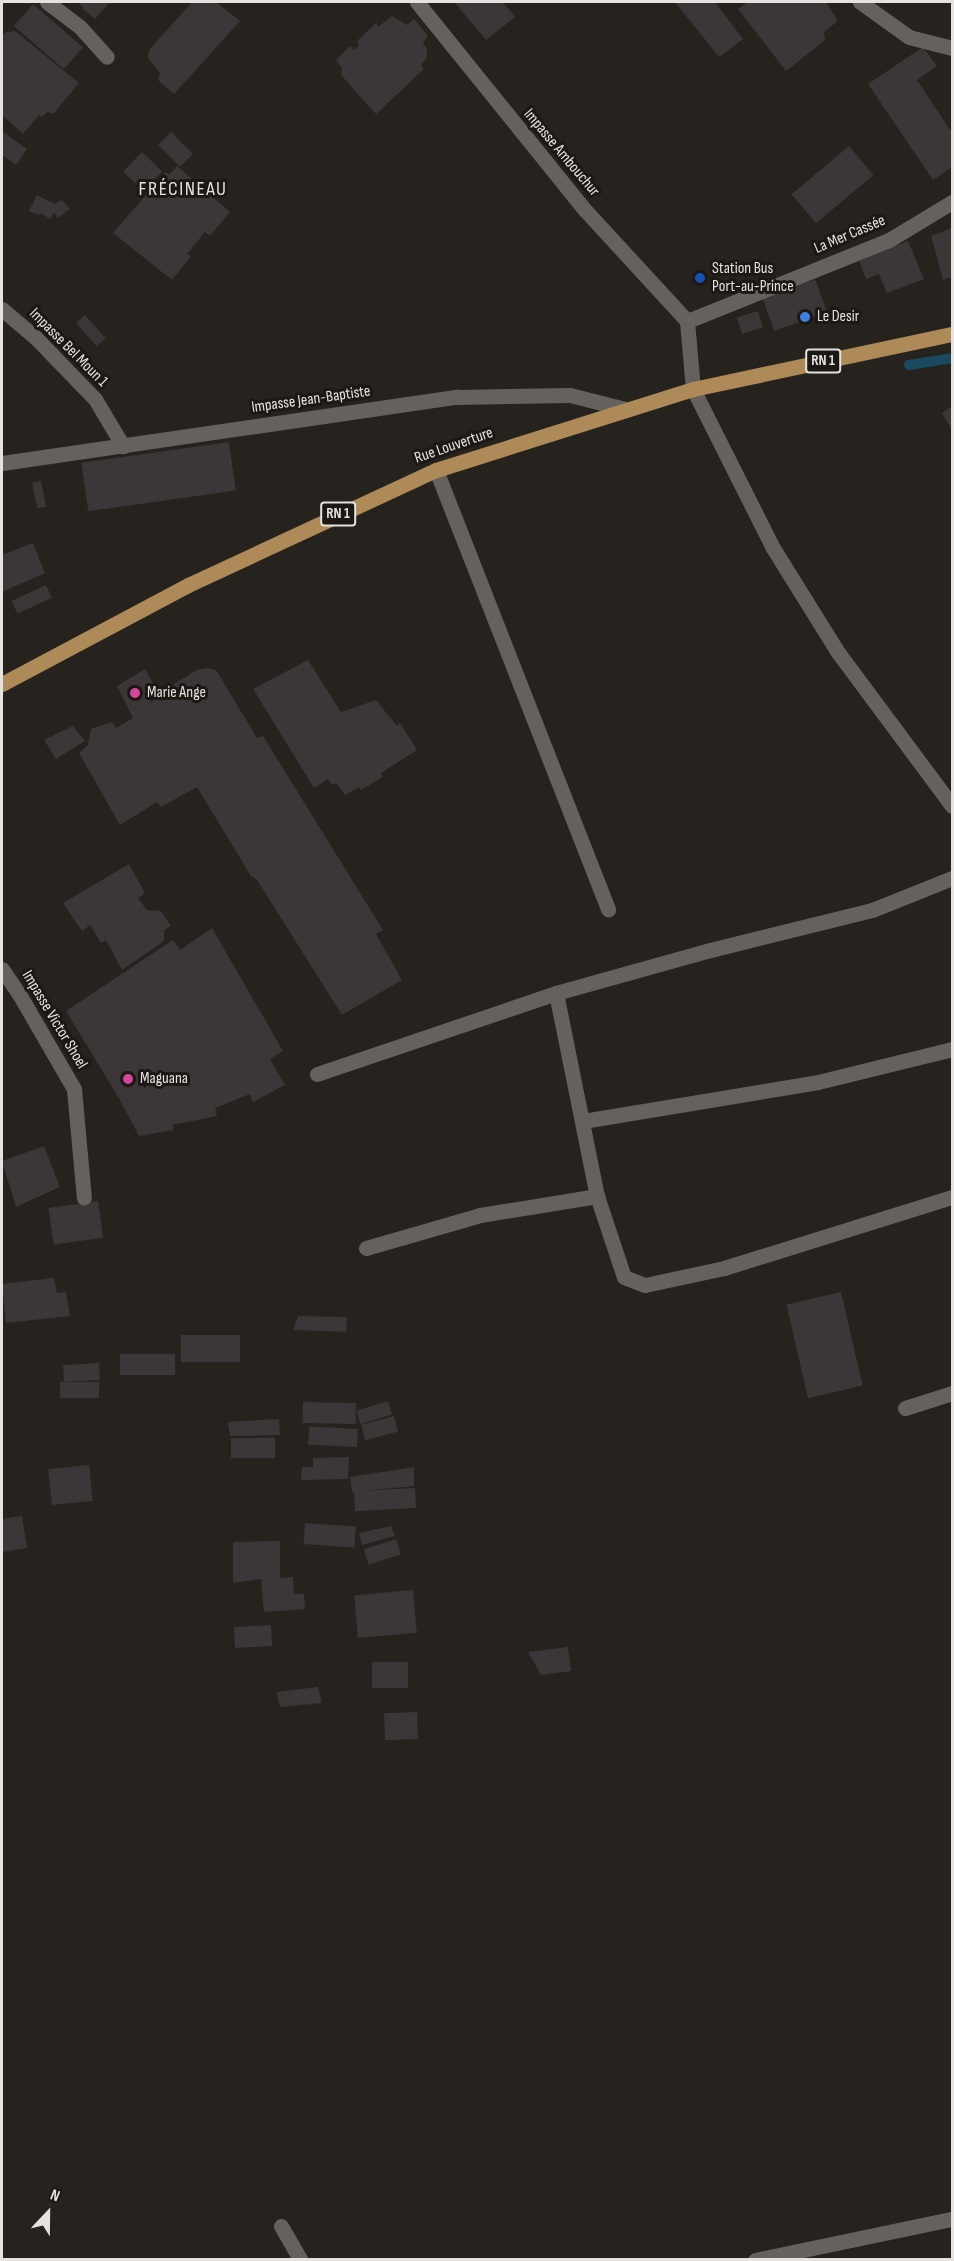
<!DOCTYPE html>
<meta charset="utf-8">
<style>
body{margin:0}
#map{position:relative;width:954px;height:2261px;overflow:hidden;background:#26221e;font-family:"Sofia Sans Condensed",sans-serif}
div>[style]{position:absolute}
[style*='--x']{left:calc(var(--x)*1px);top:calc(var(--y)*1px);width:calc(var(--w)*1px);rotate:calc(var(--a)*1deg)}
.stream>*{height:10px;margin:-5px;padding:0 5px;transform-origin:5px;border-radius:5px;background:#1b4a5e}
.building>*{inset:0;background:#3c3638;transform-origin:0 0}
.lane>*{height:15px;margin:-7.5px;padding:0 7.5px;transform-origin:7.5px;border-radius:7.5px;background:#66615d}
.street>*{height:15px;margin:-7.5px;padding:0 7.5px;transform-origin:7.5px;border-radius:7.5px;background:#66615d}
.primary>*{height:15px;margin:-7.5px;padding:0 7.5px;transform-origin:7.5px;border-radius:7.5px;background:#ae8a58}
.dots>*{width:16px;height:16px;translate:-50% -50%;box-sizing:border-box;border:3px solid #1c1915;border-radius:50%}
span{translate:-50% -50%;white-space:nowrap;text-align:center;line-height:1.15;-webkit-text-stroke:6px #1c1915;paint-order:stroke}
.shield-label span{padding:2px 4px;background:#1c1915;border:2px solid;border-radius:4px;-webkit-text-stroke-width:0}
.shield-label{font-size:15px;color:#e5e2e0;font-weight:700}
.street-label{font-size:16px;color:#e5e2e0}
.poi-label{font-size:16px;color:#e5e2e0}
.left{translate:0 -50%;text-align:left}
.quarter-label{font-size:20px;color:#e5e2e0;letter-spacing:1.5px}
.frame{position:absolute;inset:0;border:3px solid #e5e2e0;pointer-events:none}
.north{position:absolute;left:18px;top:2183px;width:60px;height:60px;-webkit-text-stroke:4px #1c1915;paint-order:stroke;rotate:22deg;font-size:16px;font-weight:700;line-height:24px;text-align:center;color:#e5e2e0}
.north::after{content:'';display:block;margin:auto;width:21px;height:27px;background:#e5e2e0;clip-path:polygon(50% 0,100% 100%,50% 72%,0 100%)}
</style>
<div id="map">
<div class="stream">
<div style="--x:909;--y:365;--w:44;--a:-9.2"></div>
</div>
<div class="building">
<div style="clip-path:polygon(79px 2px,110px 2px,95px 19px,83px 9px)"></div>
<div style="clip-path:polygon(192px 2px,216px 2px,240px 21px,174px 94px,158px 80px,160px 73px,148px 58px,149px 50px)"></div>
<div style="clip-path:polygon(454px 2px,503px 2px,515px 17px,486px 40px)"></div>
<div style="clip-path:polygon(675px 2px,715px 2px,743px 39px,719px 57px)"></div>
<div style="clip-path:polygon(748px 2px,826px 2px,838px 21px,824px 32px,825px 40px,786px 71px,738px 9px)"></div>
<div style="left:33px;top:4px;width:66px;height:29px;rotate:41deg"></div>
<div style="clip-path:polygon(392px 16px,407px 25px,414px 19px,428px 36px,423px 43px,427px 49px,427px 57px,421px 65px,424px 69px,376px 114px,341px 75px,342px 68px,336px 60px,350px 46px,354px 50px,359px 46px,357px 41px,376px 23px,378px 27px)"></div>
<div style="clip-path:polygon(15px 31px,79px 83px,53px 114px,47px 112px,42px 117px,39px 115px,23px 134px,2px 115px,2px 37px,6px 32px)"></div>
<div style="clip-path:polygon(923px 47px,937px 66px,917px 80px,952px 133px,952px 167px,933px 180px,868px 84px)"></div>
<div style="clip-path:polygon(2px 131px,27px 149px,16px 165px,2px 155px)"></div>
<div style="left:171px;top:132px;width:31px;height:18px;rotate:45deg"></div>
<div style="left:849px;top:146px;width:38px;height:75px;rotate:50deg"></div>
<div style="left:142px;top:152px;width:28px;height:27px;rotate:44deg"></div>
<div style="clip-path:polygon(177px 166px,230px 212px,210px 236px,205px 232px,187px 254px,191px 256px,172px 280px,113px 233px,166px 172px,169px 175px)"></div>
<div style="clip-path:polygon(37px 195px,55px 204px,62px 200px,70px 209px,58px 218px,54px 213px,50px 219px,41px 213px,39px 215px,29px 211px)"></div>
<div style="clip-path:polygon(952px 228px,952px 277px,943px 280px,931px 236px)"></div>
<div style="clip-path:polygon(908px 241px,924px 279px,887px 293px,879px 274px,866px 279px,859px 261px)"></div>
<div style="left:815px;top:279px;width:35px;height:56px;rotate:70deg"></div>
<div style="left:758px;top:311px;width:17px;height:22px;rotate:73deg"></div>
<div style="left:85px;top:315px;width:31px;height:12px;rotate:48deg"></div>
<div style="clip-path:polygon(952px 406px,952px 430px,942px 413px)"></div>
<div style="left:229px;top:442px;width:49px;height:149px;rotate:82deg"></div>
<div style="left:41px;top:481px;width:26px;height:9px;rotate:79deg"></div>
<div style="clip-path:polygon(33px 543px,45px 573px,2px 592px,2px 555px)"></div>
<div style="left:46px;top:585px;width:14px;height:38px;rotate:65deg"></div>
<div style="clip-path:polygon(308px 660px,341px 712px,376px 700px,397px 726px,400px 723px,417px 750px,381px 773px,383px 777px,361px 790px,359px 787px,345px 795px,336px 783px,332px 785px,328px 779px,314px 788px,253px 689px)"></div>
<div style="clip-path:polygon(207px 668px,216px 670px,257px 738px,263px 736px,383px 930px,376px 934px,402px 980px,342px 1015px,257px 880px,251px 876px,197px 787px,161px 807px,157px 802px,120px 825px,79px 753px,88px 745px,91px 729px,112px 722px,116px 728px,133px 718px,117px 686px,145px 669px,161px 698px,173px 694px,174px 684px,197px 670px)"></div>
<div style="clip-path:polygon(73px 726px,85px 741px,56px 759px,44px 740px)"></div>
<div style="clip-path:polygon(129px 864px,145px 893px,138px 898px,147px 910px,161px 911px,171px 926px,164px 930px,164px 941px,122px 970px,106px 940px,101px 943px,90px 925px,82px 931px,63px 903px)"></div>
<div style="clip-path:polygon(212px 928px,283px 1051px,270px 1059px,285px 1085px,253px 1102px,250px 1094px,215px 1108px,217px 1116px,172px 1125px,174px 1130px,139px 1136px,120px 1100px,66px 1011px,173px 940px,180px 950px)"></div>
<div style="clip-path:polygon(44px 1146px,60px 1187px,16px 1207px,2px 1161px)"></div>
<div style="left:98px;top:1201px;width:37px;height:50px;rotate:82deg"></div>
<div style="clip-path:polygon(54px 1278px,57px 1293px,66px 1292px,70px 1316px,6px 1323px,2px 1284px)"></div>
<div style="left:841px;top:1292px;width:96px;height:56px;rotate:77deg"></div>
<div style="clip-path:polygon(298px 1316px,347px 1317px,346px 1332px,293px 1330px)"></div>
<div style="left:181px;top:1335px;width:59px;height:27px"></div>
<div style="left:120px;top:1354px;width:55px;height:21px"></div>
<div style="left:99px;top:1363px;width:17px;height:36px;rotate:87deg"></div>
<div style="left:99px;top:1382px;width:16px;height:39px;rotate:90deg"></div>
<div style="left:388px;top:1401px;width:14px;height:33px;rotate:73deg"></div>
<div style="left:303px;top:1402px;width:53px;height:21px;rotate:1deg"></div>
<div style="left:394px;top:1416px;width:16px;height:34px;rotate:75deg"></div>
<div style="clip-path:polygon(279px 1419px,280px 1435px,230px 1436px,228px 1422px)"></div>
<div style="left:358px;top:1429px;width:18px;height:49px;rotate:93deg"></div>
<div style="left:275px;top:1438px;width:20px;height:44px;rotate:90deg"></div>
<div style="clip-path:polygon(349px 1457px,348px 1479px,301px 1480px,302px 1467px,313px 1467px,313px 1458px)"></div>
<div style="left:89px;top:1465px;width:36px;height:41px;rotate:84deg"></div>
<div style="clip-path:polygon(414px 1467px,414px 1486px,352px 1492px,350px 1477px)"></div>
<div style="left:415px;top:1488px;width:20px;height:61px;rotate:87deg"></div>
<div style="clip-path:polygon(22px 1516px,27px 1548px,2px 1552px,2px 1519px)"></div>
<div style="left:305px;top:1523px;width:51px;height:21px;rotate:4deg"></div>
<div style="clip-path:polygon(391px 1526px,395px 1536px,362px 1545px,359px 1533px)"></div>
<div style="left:396px;top:1539px;width:16px;height:34px;rotate:72deg"></div>
<div style="clip-path:polygon(280px 1541px,280px 1578px,293px 1577px,294px 1594px,304px 1594px,305px 1609px,264px 1612px,261px 1579px,233px 1583px,233px 1542px)"></div>
<div style="left:413px;top:1590px;width:43px;height:59px;rotate:85deg"></div>
<div style="left:271px;top:1625px;width:21px;height:37px;rotate:87deg"></div>
<div style="clip-path:polygon(568px 1647px,571px 1671px,541px 1675px,528px 1652px)"></div>
<div style="left:408px;top:1662px;width:26px;height:36px;rotate:90deg"></div>
<div style="clip-path:polygon(318px 1687px,322px 1703px,280px 1707px,276px 1692px)"></div>
<div style="left:417px;top:1712px;width:27px;height:33px;rotate:88deg"></div>
</div>
<div class="lane">
<div style="--x:47;--y:2;--w:41;--a:37.1"></div>
<div style="--x:80;--y:27;--w:40;--a:48"></div>
<div style="--x:436;--y:470;--w:472;--a:68.6"></div>
<div style="--x:2;--y:969;--w:30;--a:56"></div>
<div style="--x:19;--y:994;--w:110;--a:59.9"></div>
<div style="--x:74;--y:1089;--w:109;--a:84.8"></div>
<div style="--x:317;--y:1074;--w:252;--a:-18.7"></div>
<div style="--x:583;--y:1121;--w:238;--a:-9.4"></div>
<div style="--x:818;--y:1082;--w:138;--a:-13.8"></div>
<div style="--x:366;--y:1248;--w:119;--a:-16.1"></div>
<div style="--x:480;--y:1215;--w:119;--a:-9.2"></div>
</div>
<div class="street">
<div style="--x:417;--y:2;--w:267;--a:51.1"></div>
<div style="--x:585;--y:210;--w:151;--a:47.4"></div>
<div style="--x:860;--y:2;--w:60;--a:35.5"></div>
<div style="--x:909;--y:37;--w:44;--a:14.3"></div>
<div style="--x:952;--y:202;--w:74;--a:148.9"></div>
<div style="--x:889;--y:240;--w:218;--a:158.1"></div>
<div style="--x:687;--y:321;--w:68;--a:85"></div>
<div style="--x:693;--y:389;--w:178;--a:63.3"></div>
<div style="--x:773;--y:548;--w:121;--a:58.1"></div>
<div style="--x:837;--y:651;--w:193;--a:53.4"></div>
<div style="--x:2;--y:309;--w:45;--a:40.5"></div>
<div style="--x:36;--y:338;--w:85;--a:46"></div>
<div style="--x:95;--y:399;--w:55;--a:59.2"></div>
<div style="--x:2;--y:463;--w:460;--a:-8.3"></div>
<div style="--x:457;--y:397;--w:113;--a:-1"></div>
<div style="--x:570;--y:395;--w:57;--a:14.3"></div>
<div style="--x:952;--y:878;--w:86;--a:158.2"></div>
<div style="--x:872;--y:910;--w:167;--a:166.1"></div>
<div style="--x:710;--y:950;--w:160;--a:164.4"></div>
<div style="--x:556;--y:993;--w:207;--a:78.6"></div>
<div style="--x:597;--y:1196;--w:85;--a:71.6"></div>
<div style="--x:624;--y:1277;--w:22;--a:21"></div>
<div style="--x:645;--y:1285;--w:81;--a:-12.1"></div>
<div style="--x:724;--y:1268;--w:239;--a:-17.3"></div>
<div style="--x:905;--y:1408;--w:49;--a:-17.7"></div>
<div style="--x:281;--y:2226;--w:39;--a:60"></div>
<div style="--x:755;--y:2260;--w:201;--a:-11.8"></div>
</div>
<div class="primary">
<div style="--x:2;--y:684;--w:211;--a:-28"></div>
<div style="--x:188;--y:585;--w:273;--a:-24.9"></div>
<div style="--x:436;--y:470;--w:269;--a:-17.5"></div>
<div style="--x:693;--y:389;--w:265;--a:-12"></div>
</div>
<div class="dots">
<div style="left:700px;top:278px;background:#1a4fb4"></div>
<div style="left:805px;top:317px;background:#3f7fe0"></div>
<div style="left:135px;top:693px;background:#d1479c"></div>
<div style="left:128px;top:1079px;background:#d1479c"></div>
</div>
<div class="shield-label">
<span style="left:823px;top:361px">RN 1</span>
<span style="left:338px;top:514px">RN 1</span>
</div>
<div class="street-label">
<span style="left:561px;top:153px;rotate:50deg">Impasse Ambouchur</span>
<span style="left:850px;top:235px;rotate:-23deg">La Mer Cassée</span>
<span style="left:68px;top:348px;rotate:45deg">Impasse Bel Moun 1</span>
<span style="left:311px;top:400px;rotate:-8deg">Impasse Jean-Baptiste</span>
<span style="left:454px;top:446px;rotate:-19deg">Rue Louverture</span>
<span style="left:54px;top:1020px;rotate:59deg">Impasse Victor Shoel</span>
</div>
<div class="poi-label">
<span class="left" style="left:712px;top:278px">Station Bus<br>Port-au-Prince</span>
<span class="left" style="left:817px;top:317px">Le Desir</span>
<span class="left" style="left:147px;top:693px">Marie Ange</span>
<span class="left" style="left:140px;top:1079px">Maguana</span>
</div>
<div class="quarter-label">
<span style="left:183px;top:189px">FRÉCINEAU</span>
</div>
<div class="frame"></div>
<div class="north">N</div>
</div>
